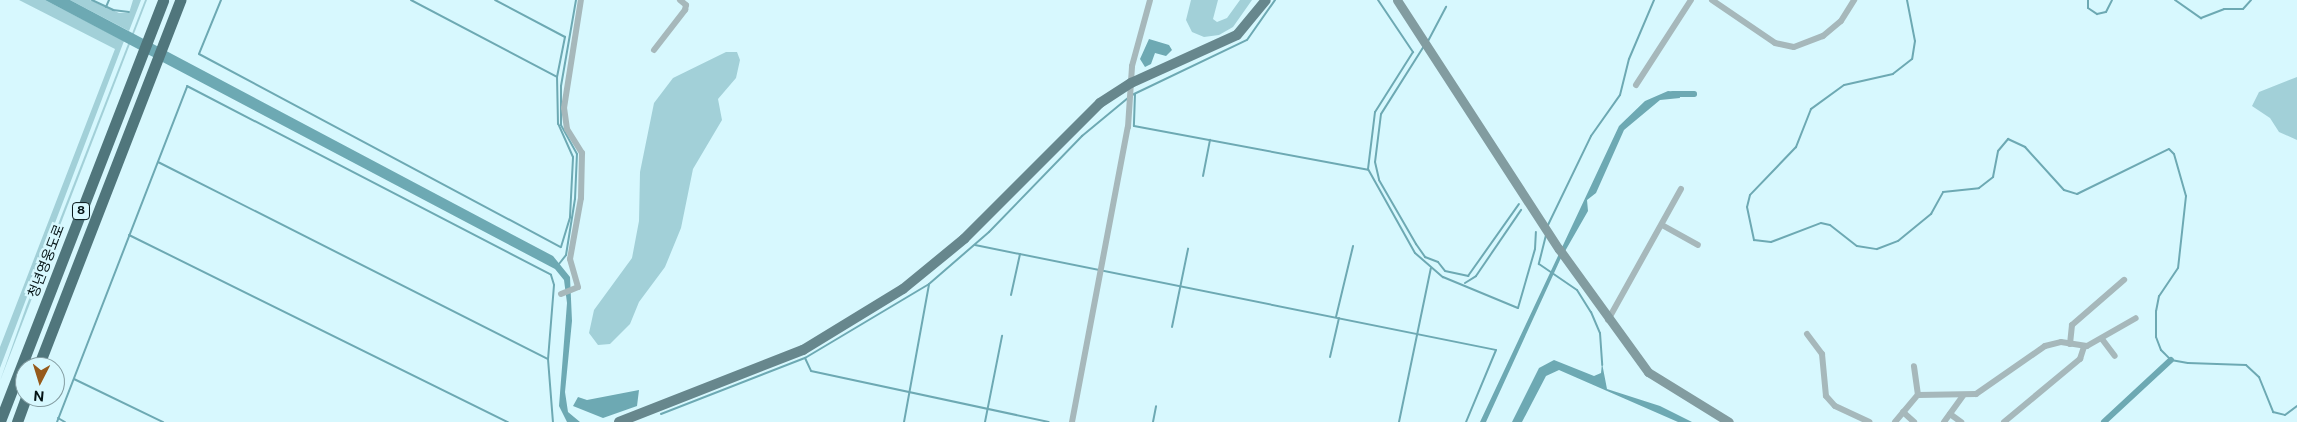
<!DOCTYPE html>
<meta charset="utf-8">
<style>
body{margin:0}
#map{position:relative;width:2297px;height:422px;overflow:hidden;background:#d7f8fe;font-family:"Public Sans","Noto Sans KR",sans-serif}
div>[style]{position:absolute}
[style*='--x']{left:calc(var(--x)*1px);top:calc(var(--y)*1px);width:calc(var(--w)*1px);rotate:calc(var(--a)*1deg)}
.green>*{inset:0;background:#a2d0d8}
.water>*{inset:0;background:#6da9b3}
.stream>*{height:2px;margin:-1px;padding:0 1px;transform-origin:1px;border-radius:1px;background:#6da9b3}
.canal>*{height:5.5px;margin:-2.75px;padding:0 2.75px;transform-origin:2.75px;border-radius:2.75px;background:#6da9b3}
.minor>*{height:6px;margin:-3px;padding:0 3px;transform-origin:3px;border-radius:3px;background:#a6b8bb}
.secondary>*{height:9px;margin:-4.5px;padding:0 4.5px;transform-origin:4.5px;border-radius:4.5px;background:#829ca0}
.primary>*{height:10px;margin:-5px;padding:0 5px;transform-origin:5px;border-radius:5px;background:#67878d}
.motorway>*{height:11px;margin:-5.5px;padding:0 5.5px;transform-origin:5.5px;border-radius:5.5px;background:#50767c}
span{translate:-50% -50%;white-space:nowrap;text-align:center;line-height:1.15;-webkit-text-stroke:5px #d7f8fe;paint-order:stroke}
.shield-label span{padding:1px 4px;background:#d7f8fe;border:1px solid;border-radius:4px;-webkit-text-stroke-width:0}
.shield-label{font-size:12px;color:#041315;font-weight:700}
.street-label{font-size:14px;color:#041315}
.north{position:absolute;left:15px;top:357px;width:50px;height:50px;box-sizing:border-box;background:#d7f8fe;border:1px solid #839ca1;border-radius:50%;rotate:185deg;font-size:14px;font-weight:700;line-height:20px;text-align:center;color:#041315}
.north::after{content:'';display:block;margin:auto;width:18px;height:22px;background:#965a1b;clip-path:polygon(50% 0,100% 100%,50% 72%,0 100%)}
</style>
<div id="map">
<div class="green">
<div style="clip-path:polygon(19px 0,45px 0,124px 41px,0 368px,0 347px,115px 49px)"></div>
<div style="clip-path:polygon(70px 0,90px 0,119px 13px,129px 13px,133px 0,141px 0,129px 31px)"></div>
<div style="clip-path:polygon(145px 0,147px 0,0 381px,26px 307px)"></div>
<div style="clip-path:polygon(1191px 0,1218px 0,1213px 19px,1217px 22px,1227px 18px,1240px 0,1252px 0,1233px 27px,1219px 35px,1204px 37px,1192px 32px,1186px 20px)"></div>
<div style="clip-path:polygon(726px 52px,737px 52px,740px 60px,736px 78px,718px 99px,722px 120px,693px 169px,681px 228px,665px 267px,639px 302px,630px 324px,610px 344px,598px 345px,589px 333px,594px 310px,632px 258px,639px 221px,640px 172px,654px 103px,673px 78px)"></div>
<div style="clip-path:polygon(2297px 77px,2297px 140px,2279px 132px,2270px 118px,2252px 106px,2259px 92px)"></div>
</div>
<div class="water">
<div style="clip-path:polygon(45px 0,70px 0,553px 256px,570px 277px,572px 321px,565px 392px,568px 412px,580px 422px,567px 422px,559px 406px,567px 303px,564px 280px,555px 269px)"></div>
<div style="clip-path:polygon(1149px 39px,1169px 45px,1172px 50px,1166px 56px,1155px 53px,1151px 64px,1145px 67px,1140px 59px)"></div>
<div style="clip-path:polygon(1668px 91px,1679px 92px,1680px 98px,1660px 100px,1624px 130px,1596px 193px,1587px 200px,1588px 211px,1560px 260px,1486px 422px,1480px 422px,1619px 126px,1645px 101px)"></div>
<div style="clip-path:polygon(1554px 360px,1594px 376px,1601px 373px,1602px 363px,1607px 389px,1660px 406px,1692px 422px,1678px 422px,1559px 370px,1546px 376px,1522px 422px,1512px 422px,1539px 368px)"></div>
<div style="clip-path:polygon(639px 390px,637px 406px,603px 418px,573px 406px,578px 397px,587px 400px)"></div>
</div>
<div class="stream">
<div style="--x:92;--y:0;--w:23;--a:25"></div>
<div style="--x:113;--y:10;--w:16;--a:7"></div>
<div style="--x:221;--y:0;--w:58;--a:112.2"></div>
<div style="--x:199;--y:54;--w:410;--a:28.1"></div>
<div style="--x:561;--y:247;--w:31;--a:-73"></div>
<div style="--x:570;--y:217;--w:60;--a:-87.1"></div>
<div style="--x:573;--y:157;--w:36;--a:-114"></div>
<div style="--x:558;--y:124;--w:47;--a:-91.2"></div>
<div style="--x:557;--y:77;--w:41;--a:-78.7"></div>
<div style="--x:565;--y:37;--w:79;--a:-152.1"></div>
<div style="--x:411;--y:0;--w:165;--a:27.8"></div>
<div style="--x:1378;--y:0;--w:63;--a:56.1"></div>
<div style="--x:1413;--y:52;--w:71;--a:122.3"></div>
<div style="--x:1375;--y:112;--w:57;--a:97"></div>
<div style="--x:1368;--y:169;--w:96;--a:60.8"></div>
<div style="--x:1415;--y:253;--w:37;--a:41"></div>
<div style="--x:1443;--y:277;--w:81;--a:22.5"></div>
<div style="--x:1518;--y:308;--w:61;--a:-73.9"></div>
<div style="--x:1535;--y:249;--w:17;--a:-87"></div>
<div style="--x:1907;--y:0;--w:42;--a:79"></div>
<div style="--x:1915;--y:41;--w:18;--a:99"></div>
<div style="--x:1912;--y:59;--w:24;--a:142"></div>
<div style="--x:1893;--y:74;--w:50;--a:167.3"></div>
<div style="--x:1844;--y:85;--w:41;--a:144"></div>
<div style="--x:1811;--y:109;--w:41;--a:111.5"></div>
<div style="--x:1796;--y:147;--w:66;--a:133.8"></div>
<div style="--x:1750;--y:195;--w:12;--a:104"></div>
<div style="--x:1747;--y:207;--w:34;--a:78"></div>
<div style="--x:1754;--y:240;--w:17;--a:7"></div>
<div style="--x:1771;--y:242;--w:53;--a:-20.8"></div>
<div style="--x:1821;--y:223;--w:9;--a:13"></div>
<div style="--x:1830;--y:225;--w:34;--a:38"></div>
<div style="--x:1857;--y:246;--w:20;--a:9"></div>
<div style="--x:1877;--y:249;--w:22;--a:-21"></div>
<div style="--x:1898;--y:241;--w:43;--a:-39.3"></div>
<div style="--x:1931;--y:214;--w:25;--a:-61"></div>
<div style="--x:1943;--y:192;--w:36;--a:-6"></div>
<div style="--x:1979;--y:188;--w:18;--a:-38"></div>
<div style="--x:1993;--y:177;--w:26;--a:-79"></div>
<div style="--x:1998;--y:151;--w:16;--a:-50"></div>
<div style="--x:2008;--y:139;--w:19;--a:25"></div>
<div style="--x:2025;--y:147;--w:58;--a:47.8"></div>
<div style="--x:2064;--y:190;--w:14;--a:17"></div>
<div style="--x:2077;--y:194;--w:102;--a:-26.1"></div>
<div style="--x:2169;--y:149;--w:7;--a:45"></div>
<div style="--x:2174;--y:154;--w:44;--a:74.1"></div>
<div style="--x:2186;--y:196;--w:72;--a:96.3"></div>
<div style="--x:2178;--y:268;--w:34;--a:124"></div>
<div style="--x:2159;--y:296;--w:15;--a:101"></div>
<div style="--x:2156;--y:311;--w:26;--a:90"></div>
<div style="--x:2156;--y:337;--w:14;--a:69"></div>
<div style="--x:2161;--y:350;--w:14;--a:45"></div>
<div style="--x:2171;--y:360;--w:17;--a:10"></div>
<div style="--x:2188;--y:363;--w:58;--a:2"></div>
<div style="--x:2246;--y:365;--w:18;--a:43"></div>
<div style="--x:2259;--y:377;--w:38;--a:68"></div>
<div style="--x:2273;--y:412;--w:12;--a:14"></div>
<div style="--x:2285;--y:415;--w:15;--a:-37"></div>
<div style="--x:2088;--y:0;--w:8;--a:90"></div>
<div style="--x:2088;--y:8;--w:11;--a:34"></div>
<div style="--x:2097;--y:14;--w:9;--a:-13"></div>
<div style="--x:2106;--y:12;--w:13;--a:-63"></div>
<div style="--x:2175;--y:0;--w:32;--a:35"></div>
<div style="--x:2201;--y:18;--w:25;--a:-21"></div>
<div style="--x:2224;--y:9;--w:19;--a:0"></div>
<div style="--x:2243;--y:9;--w:12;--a:-48"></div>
<div style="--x:106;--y:7;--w:8;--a:-67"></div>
<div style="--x:1427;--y:43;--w:41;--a:-62.2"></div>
<div style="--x:1424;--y:46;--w:80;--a:122.3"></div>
<div style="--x:1381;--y:114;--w:48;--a:97.1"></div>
<div style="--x:1375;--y:162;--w:18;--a:77"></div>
<div style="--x:1379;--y:180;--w:74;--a:60"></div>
<div style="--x:1416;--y:244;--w:16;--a:55"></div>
<div style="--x:1425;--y:257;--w:14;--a:21"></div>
<div style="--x:1438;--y:262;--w:11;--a:52"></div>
<div style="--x:1445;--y:271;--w:24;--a:12"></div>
<div style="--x:1468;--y:276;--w:88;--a:-54.7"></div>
<div style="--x:1135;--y:94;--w:32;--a:92"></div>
<div style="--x:1134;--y:126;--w:238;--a:10.6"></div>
<div style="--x:1132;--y:95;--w:127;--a:-25.6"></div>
<div style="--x:1247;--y:40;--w:49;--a:-55"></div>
<div style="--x:158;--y:162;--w:437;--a:26.8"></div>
<div style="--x:1203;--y:176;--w:37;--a:-79"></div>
<div style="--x:1548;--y:225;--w:99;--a:-64.2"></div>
<div style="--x:1591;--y:136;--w:50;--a:-54.7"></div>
<div style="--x:1620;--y:95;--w:37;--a:-76"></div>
<div style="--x:1629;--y:59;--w:64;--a:-67"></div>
<div style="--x:129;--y:235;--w:423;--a:26.3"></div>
<div style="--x:1546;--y:235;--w:30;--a:104"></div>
<div style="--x:1539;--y:264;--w:46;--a:34.4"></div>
<div style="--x:1577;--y:290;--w:26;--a:58"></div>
<div style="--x:1591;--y:312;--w:23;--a:67"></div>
<div style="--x:1600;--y:333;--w:32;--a:86"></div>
<div style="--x:975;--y:245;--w:531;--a:11.39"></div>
<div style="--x:1496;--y:350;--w:78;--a:112.6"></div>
<div style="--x:559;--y:264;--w:11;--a:-52"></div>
<div style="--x:566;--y:255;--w:57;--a:-80.9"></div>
<div style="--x:575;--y:199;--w:45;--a:-87.5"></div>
<div style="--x:577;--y:154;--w:33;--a:-119"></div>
<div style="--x:561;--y:125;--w:39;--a:-90"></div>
<div style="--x:561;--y:86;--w:87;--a:-80.1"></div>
<div style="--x:1465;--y:283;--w:13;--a:-32"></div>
<div style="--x:1476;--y:276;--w:80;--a:-55.7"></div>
<div style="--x:1011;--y:295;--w:42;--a:-77.6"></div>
<div style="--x:1336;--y:317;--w:73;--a:-76.5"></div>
<div style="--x:1172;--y:327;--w:80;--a:-78.4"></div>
<div style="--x:1330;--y:357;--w:40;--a:-77"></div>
<div style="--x:805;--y:358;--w:14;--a:65"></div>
<div style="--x:811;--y:371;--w:243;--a:12.1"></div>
<div style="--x:74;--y:379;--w:99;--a:25.8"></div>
<div style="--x:661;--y:414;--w:155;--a:-21.3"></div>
<div style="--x:805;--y:358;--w:144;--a:-30.8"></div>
<div style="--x:929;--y:284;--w:79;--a:-40.9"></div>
<div style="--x:989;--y:232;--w:134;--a:-45.9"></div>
<div style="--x:1082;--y:136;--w:60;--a:-39.6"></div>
<div style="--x:58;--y:418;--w:8;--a:30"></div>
<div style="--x:57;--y:422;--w:360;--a:-68.8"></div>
<div style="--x:187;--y:86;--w:410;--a:27.4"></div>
<div style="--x:551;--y:275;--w:10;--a:73"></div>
<div style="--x:554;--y:285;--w:74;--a:94.6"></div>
<div style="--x:548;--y:359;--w:63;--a:85.5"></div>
<div style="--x:904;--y:422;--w:140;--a:-79.7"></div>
<div style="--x:985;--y:422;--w:88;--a:-78.8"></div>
<div style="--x:1153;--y:422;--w:16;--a:-79"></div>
<div style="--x:1399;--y:422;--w:157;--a:-78.3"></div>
</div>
<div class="canal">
<div style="--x:1673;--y:94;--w:21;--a:0"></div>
<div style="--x:2104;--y:422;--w:91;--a:-42.8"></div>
</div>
<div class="minor">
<div style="--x:1712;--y:0;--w:76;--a:34.3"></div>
<div style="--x:1775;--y:43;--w:19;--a:12"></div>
<div style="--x:1794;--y:47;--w:31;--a:-21"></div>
<div style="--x:1823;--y:36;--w:23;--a:-40"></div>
<div style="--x:1841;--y:21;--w:25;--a:-58"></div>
<div style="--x:654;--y:50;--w:51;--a:-52.2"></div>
<div style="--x:685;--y:10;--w:5;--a:-79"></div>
<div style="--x:686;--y:5;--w:8;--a:-140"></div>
<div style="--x:1636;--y:85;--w:101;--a:-57.1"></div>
<div style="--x:1662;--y:225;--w:41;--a:29.1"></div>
<div style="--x:561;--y:294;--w:18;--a:-22"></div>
<div style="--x:578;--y:287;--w:29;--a:-106"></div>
<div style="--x:570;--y:259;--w:62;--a:-79.8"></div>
<div style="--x:581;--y:198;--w:45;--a:-88.7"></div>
<div style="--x:582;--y:153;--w:28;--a:-122"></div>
<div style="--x:567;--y:129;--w:21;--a:-98"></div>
<div style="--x:564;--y:108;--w:109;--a:-81.1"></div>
<div style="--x:1608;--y:320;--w:150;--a:-60.9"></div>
<div style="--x:1807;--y:334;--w:25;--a:53"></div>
<div style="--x:1822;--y:354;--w:42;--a:84.6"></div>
<div style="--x:1826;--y:396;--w:13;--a:48"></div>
<div style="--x:1835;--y:406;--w:38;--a:25"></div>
<div style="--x:2102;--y:339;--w:21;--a:53"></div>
<div style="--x:2070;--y:344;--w:19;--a:-84"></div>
<div style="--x:2072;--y:325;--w:69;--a:-40.9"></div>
<div style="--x:1918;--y:395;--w:58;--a:-1"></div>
<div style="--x:1976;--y:394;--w:84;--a:-34.8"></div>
<div style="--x:2045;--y:346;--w:16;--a:-14"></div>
<div style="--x:2061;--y:342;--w:26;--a:9"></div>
<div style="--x:2087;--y:346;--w:56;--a:-29.7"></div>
<div style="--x:1903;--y:412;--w:15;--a:42"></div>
<div style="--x:1950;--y:414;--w:14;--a:36"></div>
<div style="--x:1072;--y:422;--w:300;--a:-79.3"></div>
<div style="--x:1128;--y:127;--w:61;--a:-86.2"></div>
<div style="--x:1132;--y:66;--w:68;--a:-74.7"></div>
<div style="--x:1895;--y:422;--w:35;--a:-50"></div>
<div style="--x:1918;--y:395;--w:29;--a:-98"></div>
<div style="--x:1944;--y:422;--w:32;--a:-54"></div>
<div style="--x:2004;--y:422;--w:99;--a:-39.7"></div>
<div style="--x:2080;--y:359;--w:13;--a:-72"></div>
</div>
<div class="secondary">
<div style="--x:1397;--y:0;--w:297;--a:57"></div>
<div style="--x:1559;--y:249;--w:152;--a:54.1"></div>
<div style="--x:1648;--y:372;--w:95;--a:31.7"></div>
</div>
<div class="primary">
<div style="--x:619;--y:422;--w:198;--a:-21.4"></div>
<div style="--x:803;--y:350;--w:117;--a:-31.4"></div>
<div style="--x:903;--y:289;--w:79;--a:-39.3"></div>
<div style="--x:964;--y:239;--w:192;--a:-45"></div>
<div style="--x:1100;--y:103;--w:37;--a:-33"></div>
<div style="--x:1131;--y:83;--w:116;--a:-24.4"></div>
<div style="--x:1237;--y:35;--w:45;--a:-50.4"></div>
</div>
<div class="motorway">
<div style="--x:38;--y:367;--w:394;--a:-68.8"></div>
<div style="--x:0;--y:421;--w:451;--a:-68.8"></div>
<div style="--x:17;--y:422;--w:27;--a:-70"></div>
</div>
<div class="shield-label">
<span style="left:81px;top:211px">8</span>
</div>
<div class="street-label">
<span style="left:46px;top:261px;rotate:-69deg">청년영웅도로</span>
</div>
<div class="north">N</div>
</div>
